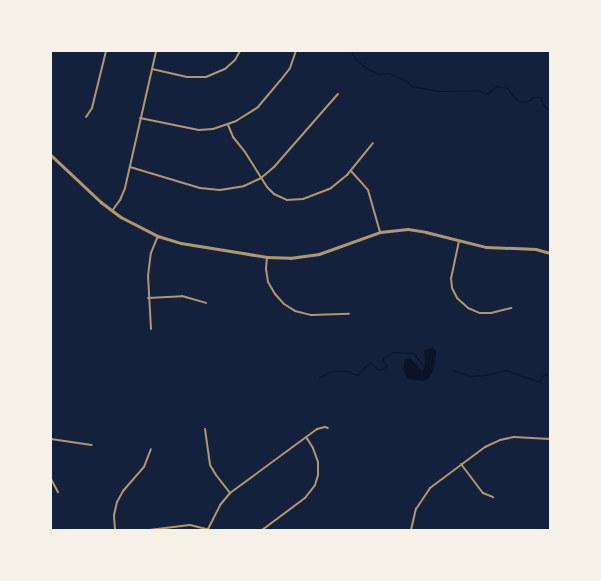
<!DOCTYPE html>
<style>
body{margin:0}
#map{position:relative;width:601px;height:581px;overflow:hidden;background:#14213d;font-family:Literata,serif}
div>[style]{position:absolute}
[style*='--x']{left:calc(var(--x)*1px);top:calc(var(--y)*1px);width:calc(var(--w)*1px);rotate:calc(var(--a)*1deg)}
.water>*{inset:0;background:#0b132b}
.stream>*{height:1px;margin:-0.5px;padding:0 0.5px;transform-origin:0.5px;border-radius:0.5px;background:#0b132b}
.minor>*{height:2px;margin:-1px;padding:0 1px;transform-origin:1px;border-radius:1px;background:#b1986c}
.tertiary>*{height:2.5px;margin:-1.25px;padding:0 1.25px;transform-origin:1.25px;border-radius:1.25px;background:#b1986c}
span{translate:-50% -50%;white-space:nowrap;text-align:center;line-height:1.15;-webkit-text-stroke:3.5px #f6f1e7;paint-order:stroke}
.frame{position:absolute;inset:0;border:52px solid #f6f1e7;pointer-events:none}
</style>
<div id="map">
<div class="water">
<div style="clip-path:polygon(433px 348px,436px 351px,436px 354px,433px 372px,429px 378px,424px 381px,408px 379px,403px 370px,405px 359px,410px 358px,422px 371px,425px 367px,424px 350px)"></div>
</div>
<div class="stream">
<div style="--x:351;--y:51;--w:9;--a:63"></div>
<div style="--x:355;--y:59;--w:14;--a:39"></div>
<div style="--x:366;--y:68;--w:14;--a:25"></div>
<div style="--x:379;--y:74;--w:10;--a:-6"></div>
<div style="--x:389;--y:73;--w:21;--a:25"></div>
<div style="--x:408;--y:82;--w:5;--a:53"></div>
<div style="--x:411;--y:86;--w:28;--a:10"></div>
<div style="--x:439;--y:91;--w:39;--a:-1"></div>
<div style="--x:478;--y:90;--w:9;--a:27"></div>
<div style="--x:486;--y:94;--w:14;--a:-36"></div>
<div style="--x:497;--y:86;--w:10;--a:11"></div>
<div style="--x:507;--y:88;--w:14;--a:51"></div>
<div style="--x:516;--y:99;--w:4;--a:27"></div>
<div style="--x:520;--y:101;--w:4;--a:14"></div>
<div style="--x:524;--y:102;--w:6;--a:-18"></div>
<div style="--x:530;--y:100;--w:4;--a:-56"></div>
<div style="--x:532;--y:97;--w:8;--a:0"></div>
<div style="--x:540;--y:97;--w:10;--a:66"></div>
<div style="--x:544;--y:106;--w:8;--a:40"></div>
<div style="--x:453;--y:370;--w:18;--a:19"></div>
<div style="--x:470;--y:376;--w:15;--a:-4"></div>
<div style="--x:485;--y:375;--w:21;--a:-14"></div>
<div style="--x:505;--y:370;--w:36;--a:19"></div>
<div style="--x:539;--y:382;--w:7;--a:-63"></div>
<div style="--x:542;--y:376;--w:9;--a:-21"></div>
<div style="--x:319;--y:377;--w:14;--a:-25"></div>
<div style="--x:332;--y:371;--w:15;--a:0"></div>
<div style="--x:347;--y:371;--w:11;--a:22"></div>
<div style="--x:357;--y:375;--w:18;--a:-45"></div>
<div style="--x:370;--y:362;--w:12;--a:42"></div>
<div style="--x:379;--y:370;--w:3;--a:-18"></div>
<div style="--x:382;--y:369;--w:6;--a:-31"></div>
<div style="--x:387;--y:366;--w:8;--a:-130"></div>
<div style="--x:382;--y:360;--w:2;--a:-63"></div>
<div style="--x:383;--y:358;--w:12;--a:-31"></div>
<div style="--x:393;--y:352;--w:20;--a:3"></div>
<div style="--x:413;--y:353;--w:21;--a:51"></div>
</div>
<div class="minor">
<div style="--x:152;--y:69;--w:36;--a:13"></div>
<div style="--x:187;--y:77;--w:19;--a:0"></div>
<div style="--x:206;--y:77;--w:21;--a:-23"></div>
<div style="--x:225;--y:69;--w:13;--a:-42"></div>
<div style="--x:235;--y:60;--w:10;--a:-61"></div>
<div style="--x:86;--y:117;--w:11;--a:-56"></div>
<div style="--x:92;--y:108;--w:59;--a:-76.2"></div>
<div style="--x:140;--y:118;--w:60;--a:11.5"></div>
<div style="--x:199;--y:130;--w:14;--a:-4"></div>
<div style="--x:213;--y:129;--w:24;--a:-19"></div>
<div style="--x:236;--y:121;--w:26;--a:-32"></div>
<div style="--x:258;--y:107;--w:34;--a:-50"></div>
<div style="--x:280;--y:81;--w:16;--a:-52"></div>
<div style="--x:290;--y:68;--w:18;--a:-71"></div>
<div style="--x:228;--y:125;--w:13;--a:67"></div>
<div style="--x:233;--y:137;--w:19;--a:51"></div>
<div style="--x:245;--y:152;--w:41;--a:57.8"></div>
<div style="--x:267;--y:187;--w:10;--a:45"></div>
<div style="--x:274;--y:194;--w:14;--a:25"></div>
<div style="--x:287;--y:200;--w:16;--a:-4"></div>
<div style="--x:303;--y:199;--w:30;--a:-21"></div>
<div style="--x:331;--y:188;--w:21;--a:-39"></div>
<div style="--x:347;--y:175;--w:41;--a:-50.9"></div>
<div style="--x:130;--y:167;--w:73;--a:16.7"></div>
<div style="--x:200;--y:188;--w:20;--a:6"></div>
<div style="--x:220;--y:190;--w:24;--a:-9"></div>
<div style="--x:244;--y:186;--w:19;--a:-25"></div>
<div style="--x:261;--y:178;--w:17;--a:-40"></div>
<div style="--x:274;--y:167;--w:97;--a:-48.8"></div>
<div style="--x:351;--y:171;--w:25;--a:48"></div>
<div style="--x:368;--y:190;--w:44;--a:74.1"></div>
<div style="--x:112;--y:211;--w:14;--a:-54"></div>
<div style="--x:120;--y:200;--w:13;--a:-67"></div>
<div style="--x:125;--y:188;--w:140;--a:-77.2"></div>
<div style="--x:459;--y:241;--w:38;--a:102"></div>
<div style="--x:451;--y:278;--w:10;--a:84"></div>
<div style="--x:452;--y:288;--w:11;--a:63"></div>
<div style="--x:457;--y:298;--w:15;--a:42"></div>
<div style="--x:468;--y:308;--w:13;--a:23"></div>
<div style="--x:480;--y:313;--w:11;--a:0"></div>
<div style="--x:491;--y:313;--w:21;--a:-14"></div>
<div style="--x:267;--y:257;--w:12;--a:95"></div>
<div style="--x:266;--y:269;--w:13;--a:81"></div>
<div style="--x:268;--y:282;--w:14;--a:60"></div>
<div style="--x:275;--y:294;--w:13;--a:48"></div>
<div style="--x:284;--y:304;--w:13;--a:32"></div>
<div style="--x:295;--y:311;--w:16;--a:14"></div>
<div style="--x:311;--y:315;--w:38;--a:-2"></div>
<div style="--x:148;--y:298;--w:34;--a:-3"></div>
<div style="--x:182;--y:296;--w:25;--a:16"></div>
<div style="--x:151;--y:329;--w:53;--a:-93.2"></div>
<div style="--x:148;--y:276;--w:23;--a:-83"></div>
<div style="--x:151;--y:253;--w:18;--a:-68"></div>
<div style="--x:205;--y:429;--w:36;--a:82"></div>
<div style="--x:210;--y:465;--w:12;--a:59"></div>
<div style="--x:216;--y:475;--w:23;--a:52"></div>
<div style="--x:51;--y:439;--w:41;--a:8.3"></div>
<div style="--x:461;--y:464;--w:36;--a:53"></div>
<div style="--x:483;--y:493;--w:11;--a:22"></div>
<div style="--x:51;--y:479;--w:15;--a:62"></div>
<div style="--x:208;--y:529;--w:27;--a:-63"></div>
<div style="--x:220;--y:505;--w:16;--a:-50"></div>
<div style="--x:230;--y:493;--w:108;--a:-36.3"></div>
<div style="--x:317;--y:429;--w:8;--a:-14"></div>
<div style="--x:325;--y:427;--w:3;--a:18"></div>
<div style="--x:115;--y:530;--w:15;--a:-94"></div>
<div style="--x:114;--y:515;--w:13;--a:-77"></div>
<div style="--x:117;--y:502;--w:13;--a:-61"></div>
<div style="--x:123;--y:491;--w:32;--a:-49"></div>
<div style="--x:144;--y:467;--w:19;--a:-69"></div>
<div style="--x:149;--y:530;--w:41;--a:-7"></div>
<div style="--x:190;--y:525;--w:21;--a:14"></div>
<div style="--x:262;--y:530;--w:54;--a:-36.7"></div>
<div style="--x:305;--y:498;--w:16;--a:-52"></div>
<div style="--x:315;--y:485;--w:10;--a:-73"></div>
<div style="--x:318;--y:475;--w:13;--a:-90"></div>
<div style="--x:318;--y:462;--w:15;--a:-110"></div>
<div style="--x:313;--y:448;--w:13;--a:-122"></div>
<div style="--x:411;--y:530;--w:22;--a:-77"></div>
<div style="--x:416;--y:509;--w:25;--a:-56"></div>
<div style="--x:430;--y:488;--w:69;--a:-36.7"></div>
<div style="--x:485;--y:447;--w:17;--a:-25"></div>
<div style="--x:500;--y:440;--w:14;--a:-12"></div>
<div style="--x:514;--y:437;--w:36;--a:3"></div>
</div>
<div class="tertiary">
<div style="--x:51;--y:155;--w:69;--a:43.2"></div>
<div style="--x:101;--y:202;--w:25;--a:37"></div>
<div style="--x:121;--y:217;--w:42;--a:27.2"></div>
<div style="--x:158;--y:236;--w:24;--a:17"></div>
<div style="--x:181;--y:243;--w:87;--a:9.2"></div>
<div style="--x:267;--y:257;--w:23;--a:2"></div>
<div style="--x:290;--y:258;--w:29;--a:-8"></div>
<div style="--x:319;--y:254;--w:65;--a:-19.8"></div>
<div style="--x:380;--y:232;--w:28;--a:-6"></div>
<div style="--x:408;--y:229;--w:18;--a:9"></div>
<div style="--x:426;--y:232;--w:62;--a:14"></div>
<div style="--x:486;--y:247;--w:50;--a:2.3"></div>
<div style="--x:536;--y:249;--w:15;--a:16"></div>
</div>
<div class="frame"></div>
</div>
